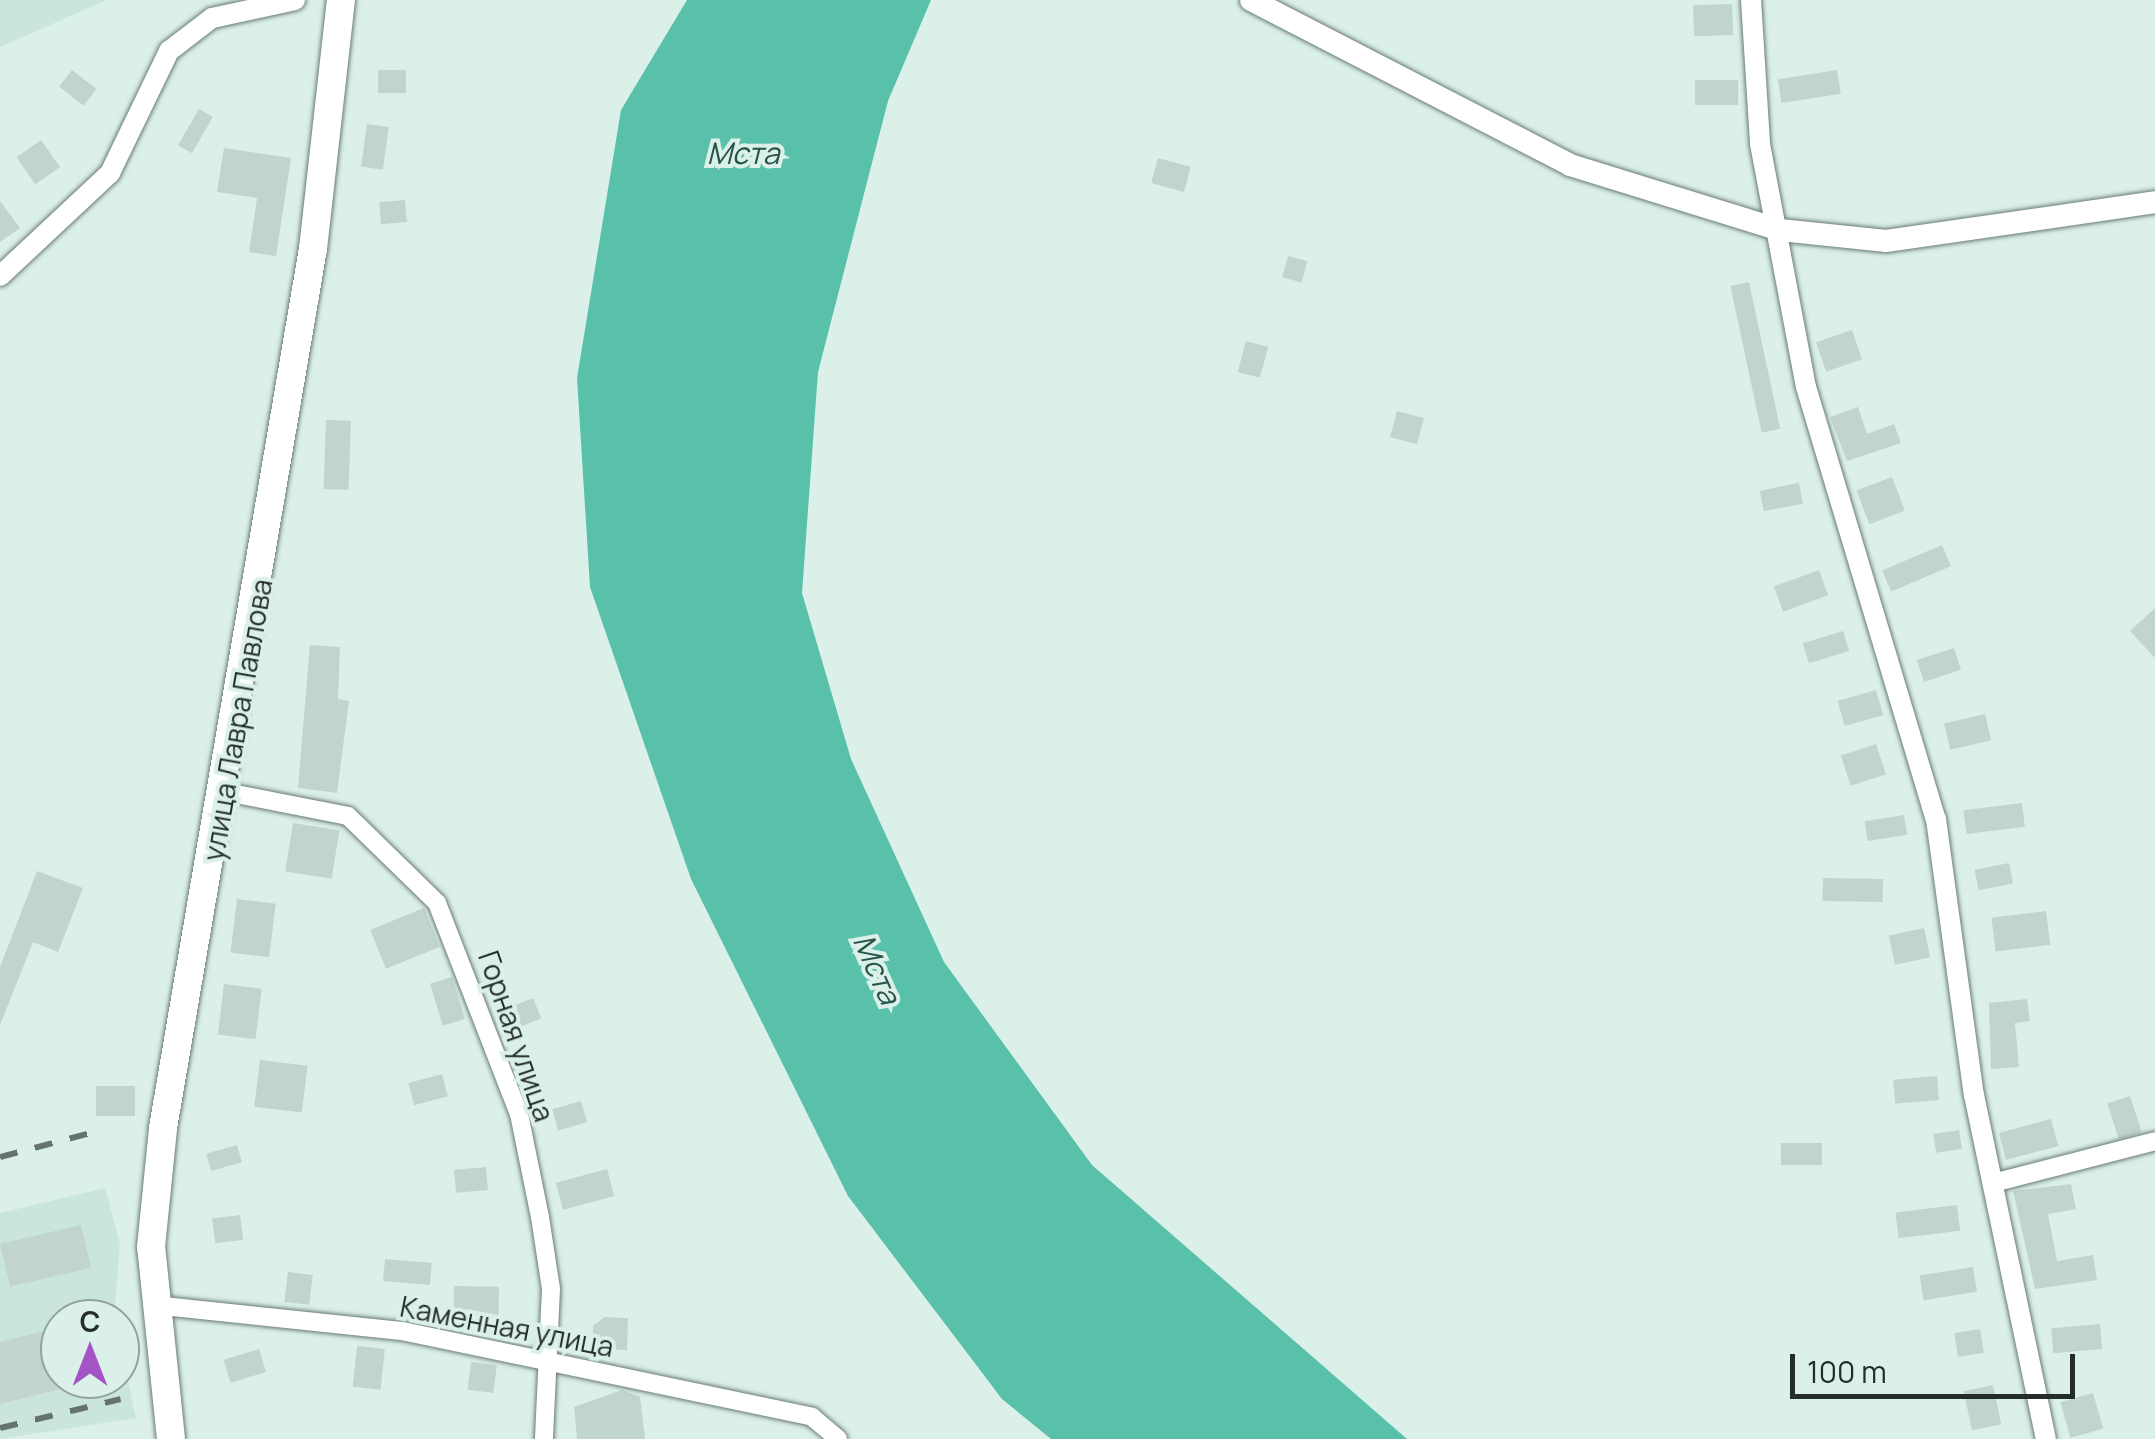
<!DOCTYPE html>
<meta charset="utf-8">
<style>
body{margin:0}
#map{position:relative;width:2155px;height:1439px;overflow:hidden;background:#dcf0ea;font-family:Manrope,sans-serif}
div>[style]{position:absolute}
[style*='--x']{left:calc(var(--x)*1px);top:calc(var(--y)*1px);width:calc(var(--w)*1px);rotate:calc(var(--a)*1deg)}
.built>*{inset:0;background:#cae5dd}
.water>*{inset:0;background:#59c0aa}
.building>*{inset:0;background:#c1d4cf;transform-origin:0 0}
.roads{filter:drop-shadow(0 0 2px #697b76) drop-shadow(0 0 2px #697b76)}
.minor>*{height:18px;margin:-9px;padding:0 9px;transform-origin:9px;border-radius:9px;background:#fff}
.tertiary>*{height:20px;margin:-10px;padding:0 10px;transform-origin:10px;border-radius:10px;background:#fff}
.secondary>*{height:22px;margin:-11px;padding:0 11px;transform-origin:11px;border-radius:11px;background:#fff}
.primary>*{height:28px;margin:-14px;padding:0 14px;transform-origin:14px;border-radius:14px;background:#fff}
.rail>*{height:6px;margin-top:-3px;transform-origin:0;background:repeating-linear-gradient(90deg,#66726e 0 18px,transparent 0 36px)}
span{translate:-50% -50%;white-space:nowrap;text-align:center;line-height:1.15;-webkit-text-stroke:8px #dcf0ea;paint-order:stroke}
.street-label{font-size:28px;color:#252d2b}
.water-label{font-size:30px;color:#28554b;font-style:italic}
.north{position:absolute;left:40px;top:1299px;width:100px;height:100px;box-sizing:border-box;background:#dcf0ea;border:2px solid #93a29e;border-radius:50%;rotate:0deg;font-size:28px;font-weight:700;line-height:40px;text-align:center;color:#252d2b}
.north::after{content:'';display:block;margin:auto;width:35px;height:45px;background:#a355c6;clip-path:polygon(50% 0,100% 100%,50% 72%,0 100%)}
.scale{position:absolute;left:1790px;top:1354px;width:285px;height:45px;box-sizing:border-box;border:5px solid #252d2b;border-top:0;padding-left:12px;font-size:30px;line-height:35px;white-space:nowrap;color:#252d2b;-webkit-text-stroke:8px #dcf0ea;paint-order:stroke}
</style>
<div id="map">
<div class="built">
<div style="clip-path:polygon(0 0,107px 0,0 47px)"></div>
<div style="clip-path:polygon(105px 1188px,120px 1244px,114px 1319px,60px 1319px,60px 1379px,120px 1379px,120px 1345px,136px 1418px,0 1439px,0 1213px)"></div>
</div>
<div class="water">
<div style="clip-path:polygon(687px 0,931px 0,888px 101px,818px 372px,802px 593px,851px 759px,944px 962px,1092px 1165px,1407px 1439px,1051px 1439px,1002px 1399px,848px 1196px,691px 879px,590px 587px,577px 378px,621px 110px)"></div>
</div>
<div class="building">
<div style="left:1732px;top:4px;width:31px;height:39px;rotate:88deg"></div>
<div style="left:72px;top:70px;width:31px;height:21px;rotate:38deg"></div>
<div style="left:406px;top:70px;width:23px;height:28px;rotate:90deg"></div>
<div style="left:1837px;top:70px;width:24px;height:60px;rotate:81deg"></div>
<div style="left:1695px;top:80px;width:43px;height:25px"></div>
<div style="left:199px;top:109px;width:16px;height:42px;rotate:30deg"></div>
<div style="left:367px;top:124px;width:22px;height:43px;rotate:8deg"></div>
<div style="left:41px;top:140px;width:33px;height:30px;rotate:55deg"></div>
<div style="clip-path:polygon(224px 148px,291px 158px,276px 256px,249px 252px,257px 198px,217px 192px)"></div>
<div style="left:1158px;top:158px;width:34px;height:26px;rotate:15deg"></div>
<div style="left:405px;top:200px;width:22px;height:26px;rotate:85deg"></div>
<div style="clip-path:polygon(0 201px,20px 228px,0 242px)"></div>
<div style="left:1288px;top:256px;width:20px;height:22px;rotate:15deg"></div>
<div style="left:1749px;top:282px;width:150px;height:19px;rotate:78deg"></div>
<div style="left:1852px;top:330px;width:31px;height:38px;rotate:71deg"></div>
<div style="left:1246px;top:341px;width:23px;height:32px;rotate:15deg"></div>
<div style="clip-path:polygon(1858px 407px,1867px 434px,1894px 424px,1901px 443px,1847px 461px,1830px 417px)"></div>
<div style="left:1397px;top:411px;width:28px;height:27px;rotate:15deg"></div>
<div style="left:326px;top:420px;width:25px;height:69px;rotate:2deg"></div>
<div style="left:1892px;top:477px;width:36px;height:38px;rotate:69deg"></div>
<div style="left:1799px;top:483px;width:21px;height:40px;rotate:79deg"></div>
<div style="left:1942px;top:545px;width:23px;height:65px;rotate:67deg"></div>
<div style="left:1819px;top:570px;width:27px;height:48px;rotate:70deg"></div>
<div style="clip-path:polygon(2155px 608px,2155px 658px,2130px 631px)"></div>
<div style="left:1843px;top:631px;width:21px;height:42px;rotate:73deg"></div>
<div style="clip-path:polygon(310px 645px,340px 647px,338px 699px,349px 701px,337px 793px,298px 788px)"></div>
<div style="left:1954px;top:648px;width:23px;height:39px;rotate:72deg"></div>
<div style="left:1876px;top:690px;width:26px;height:40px;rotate:74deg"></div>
<div style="left:1985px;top:714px;width:27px;height:42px;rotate:77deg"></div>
<div style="left:1876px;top:744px;width:32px;height:37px;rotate:72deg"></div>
<div style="left:2022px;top:803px;width:24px;height:59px;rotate:83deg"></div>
<div style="left:1904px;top:815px;width:20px;height:40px;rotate:81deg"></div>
<div style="left:293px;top:823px;width:47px;height:49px;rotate:9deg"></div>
<div style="left:2009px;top:863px;width:21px;height:35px;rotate:79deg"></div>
<div style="clip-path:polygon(37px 871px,83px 888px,58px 952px,33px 942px,0 1025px,0 967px)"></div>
<div style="left:1823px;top:878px;width:60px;height:23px;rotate:1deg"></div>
<div style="left:237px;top:899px;width:39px;height:54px;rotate:7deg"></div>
<div style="left:424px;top:908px;width:42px;height:58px;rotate:68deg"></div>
<div style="left:2046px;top:911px;width:34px;height:55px;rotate:83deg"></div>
<div style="left:1924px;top:928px;width:30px;height:36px;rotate:78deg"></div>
<div style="left:452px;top:977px;width:44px;height:23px;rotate:73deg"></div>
<div style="left:224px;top:984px;width:38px;height:51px;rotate:7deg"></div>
<div style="left:533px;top:998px;width:22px;height:31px;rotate:68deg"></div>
<div style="clip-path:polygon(2027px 999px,2030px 1021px,2015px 1023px,2019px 1067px,1991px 1069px,1989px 1003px)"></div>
<div style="left:260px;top:1060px;width:48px;height:47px;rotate:7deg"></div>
<div style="left:442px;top:1074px;width:23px;height:35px;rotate:75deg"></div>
<div style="left:1937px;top:1076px;width:24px;height:44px;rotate:85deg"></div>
<div style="left:96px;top:1086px;width:39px;height:30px"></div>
<div style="left:2130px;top:1096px;width:38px;height:24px;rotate:72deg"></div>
<div style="left:581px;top:1101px;width:22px;height:30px;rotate:74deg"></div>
<div style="left:2051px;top:1119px;width:28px;height:54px;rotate:75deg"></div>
<div style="left:1959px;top:1130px;width:19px;height:26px;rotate:81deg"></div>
<div style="left:1781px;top:1143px;width:41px;height:22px"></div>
<div style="left:237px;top:1145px;width:18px;height:32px;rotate:74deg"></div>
<div style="left:486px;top:1167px;width:23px;height:32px;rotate:85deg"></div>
<div style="left:607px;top:1169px;width:28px;height:53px;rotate:75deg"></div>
<div style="clip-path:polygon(2071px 1184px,2076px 1209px,2048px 1214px,2057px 1261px,2093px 1255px,2097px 1280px,2035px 1289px,2013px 1191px)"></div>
<div style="left:1957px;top:1205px;width:26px;height:62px;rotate:83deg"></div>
<div style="left:240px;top:1215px;width:25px;height:28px;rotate:83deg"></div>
<div style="left:81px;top:1225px;width:44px;height:83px;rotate:77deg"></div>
<div style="left:385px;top:1259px;width:47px;height:22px;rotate:5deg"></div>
<div style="left:1973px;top:1267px;width:25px;height:54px;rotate:81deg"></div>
<div style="left:288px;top:1272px;width:25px;height:30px;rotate:7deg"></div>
<div style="left:454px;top:1286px;width:45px;height:29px;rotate:1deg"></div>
<div style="clip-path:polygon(605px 1317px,628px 1318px,627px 1350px,593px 1349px,593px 1326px)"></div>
<div style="left:2100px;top:1324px;width:25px;height:49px;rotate:85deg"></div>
<div style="clip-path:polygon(60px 1327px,60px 1389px,0 1404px,0 1342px)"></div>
<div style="left:1980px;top:1329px;width:24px;height:26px;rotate:81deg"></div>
<div style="left:357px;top:1346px;width:28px;height:41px;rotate:6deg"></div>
<div style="left:259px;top:1349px;width:24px;height:37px;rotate:73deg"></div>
<div style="left:471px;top:1362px;width:26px;height:28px;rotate:7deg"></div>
<div style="left:1993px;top:1385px;width:40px;height:30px;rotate:78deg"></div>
<div style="clip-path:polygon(622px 1390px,640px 1397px,645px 1439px,577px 1439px,574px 1407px)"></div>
<div style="left:2093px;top:1393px;width:37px;height:34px;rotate:74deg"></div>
</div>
<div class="roads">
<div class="minor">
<div style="--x:226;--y:792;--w:124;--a:11.1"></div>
<div style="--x:348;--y:816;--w:124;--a:44.3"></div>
<div style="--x:437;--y:903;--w:226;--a:68.8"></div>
<div style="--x:519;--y:1114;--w:105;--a:78.5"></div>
<div style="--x:540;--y:1217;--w:73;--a:81.3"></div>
<div style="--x:551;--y:1289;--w:150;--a:92.7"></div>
<div style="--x:1993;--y:1183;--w:167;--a:-14.5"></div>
<div style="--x:153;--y:1305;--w:250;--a:6"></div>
<div style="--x:402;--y:1331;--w:419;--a:11.8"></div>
<div style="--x:812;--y:1417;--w:34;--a:40"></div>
</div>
<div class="tertiary">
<div style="--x:1751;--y:0;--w:144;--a:86.4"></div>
<div style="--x:1760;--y:144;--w:247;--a:79.3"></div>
<div style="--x:1806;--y:387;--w:451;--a:73.3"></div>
<div style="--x:1936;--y:819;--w:279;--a:82.2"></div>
<div style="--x:1974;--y:1095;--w:351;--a:78.2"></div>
<div style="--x:0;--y:276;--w:151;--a:-43.1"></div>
<div style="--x:110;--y:173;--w:136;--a:-64.2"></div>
<div style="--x:169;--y:51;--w:54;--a:-37.5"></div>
<div style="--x:212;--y:18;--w:85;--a:-12.2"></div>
</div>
<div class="secondary">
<div style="--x:1251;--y:0;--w:359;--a:27.3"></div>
<div style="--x:1570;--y:165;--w:220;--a:17.2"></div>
<div style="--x:1780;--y:230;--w:107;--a:5.9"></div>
<div style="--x:1886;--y:241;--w:272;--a:-8.2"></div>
</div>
<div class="primary">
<div style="--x:171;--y:1439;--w:193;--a:-95.9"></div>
<div style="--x:151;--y:1247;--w:120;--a:-84.2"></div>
<div style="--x:163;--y:1128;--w:892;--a:-80.32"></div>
<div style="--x:313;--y:249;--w:251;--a:-83.6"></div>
</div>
</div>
<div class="rail">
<div style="--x:0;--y:1157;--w:97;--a:-14.9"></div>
<div style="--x:0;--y:1428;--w:124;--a:-13.5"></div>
</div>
<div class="street-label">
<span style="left:237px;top:720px;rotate:-80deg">улица Лавра Павлова</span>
<span style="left:517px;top:1036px;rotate:71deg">Горная улица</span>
<span style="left:507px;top:1326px;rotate:11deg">Каменная улица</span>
</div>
<div class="water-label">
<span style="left:743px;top:153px">Мста</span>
<span style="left:877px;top:969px;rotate:66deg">Мста</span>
</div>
<div class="north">С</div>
<div class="scale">100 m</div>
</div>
